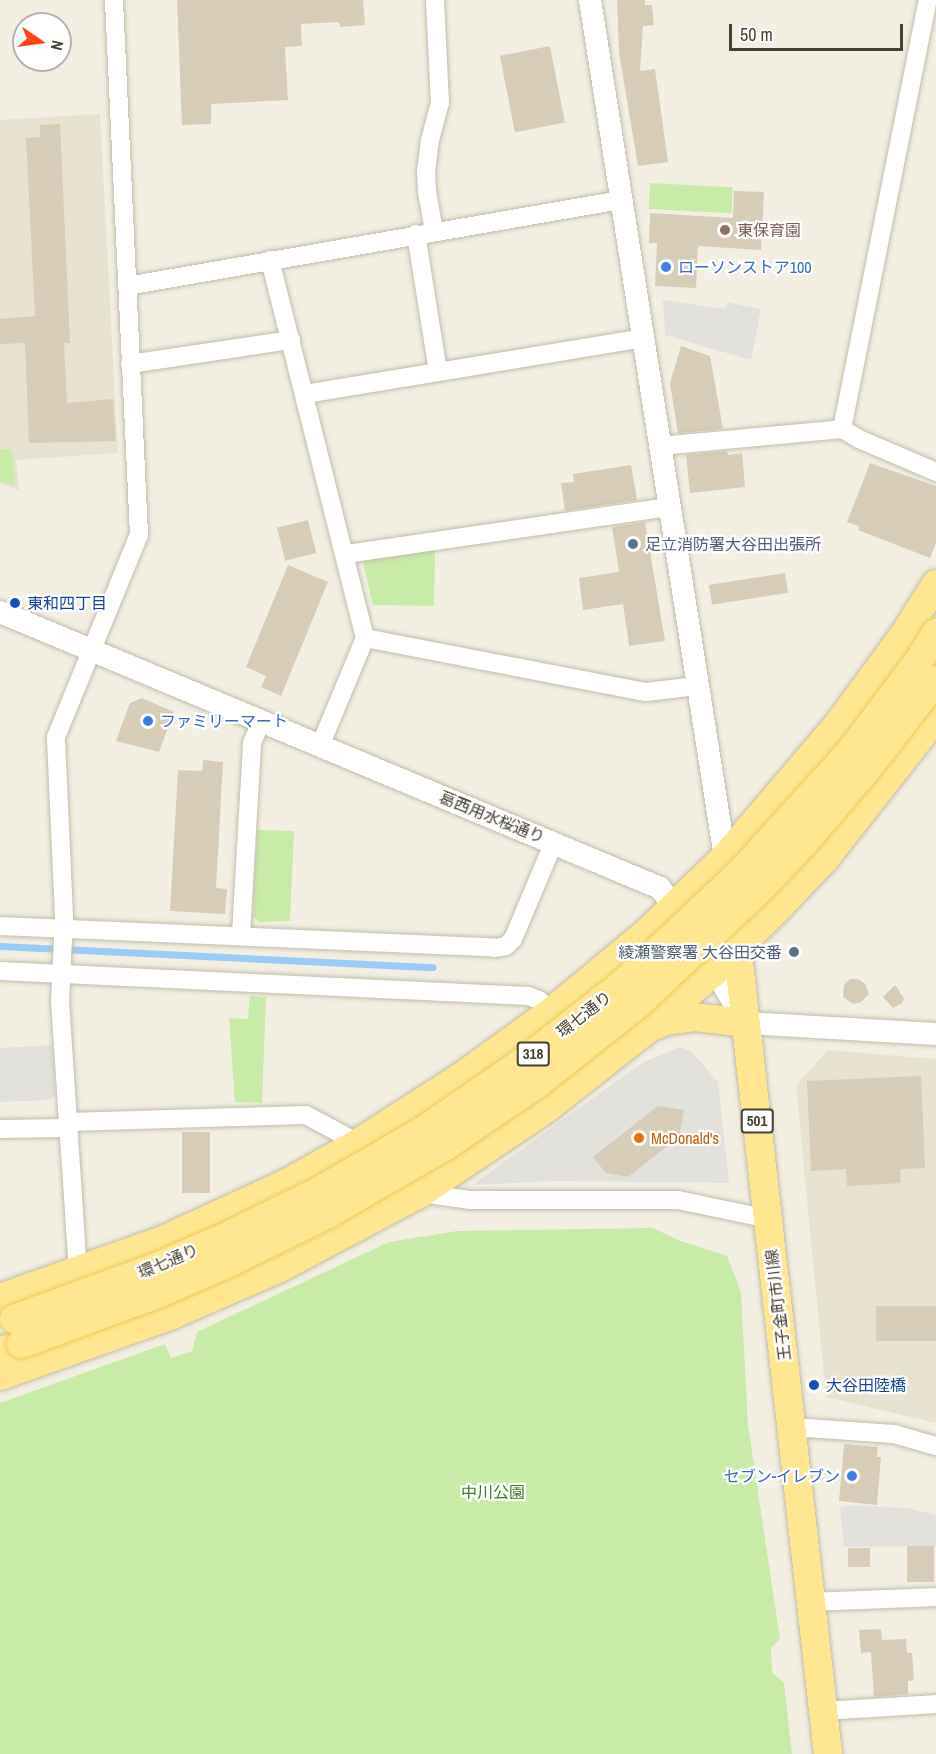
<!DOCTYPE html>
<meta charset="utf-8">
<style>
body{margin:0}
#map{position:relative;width:936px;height:1754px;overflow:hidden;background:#f3f0e3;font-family:"Archivo Narrow","Noto Sans JP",sans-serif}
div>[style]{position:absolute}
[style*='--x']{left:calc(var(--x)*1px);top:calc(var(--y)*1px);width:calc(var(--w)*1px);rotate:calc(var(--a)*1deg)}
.residential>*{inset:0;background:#e8e2d1}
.green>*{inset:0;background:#c8eba8;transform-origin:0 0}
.parking>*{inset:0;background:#e3e1dc}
.stream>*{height:7px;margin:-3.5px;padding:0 3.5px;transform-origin:3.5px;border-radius:3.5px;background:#9acaf6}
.building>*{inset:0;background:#d6ccb8;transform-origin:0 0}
.roads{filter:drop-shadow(0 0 2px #c2bba8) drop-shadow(0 0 2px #c2bba8)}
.minor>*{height:18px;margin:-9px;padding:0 9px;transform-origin:9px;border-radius:9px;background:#fff}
.tertiary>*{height:22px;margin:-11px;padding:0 11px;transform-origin:11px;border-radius:11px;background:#fff}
.primary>*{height:28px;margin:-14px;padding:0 14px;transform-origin:14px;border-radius:14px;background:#ffe791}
.bridges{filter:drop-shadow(0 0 2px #edca58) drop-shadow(0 0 2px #edca58)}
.primary-bridge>*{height:28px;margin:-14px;padding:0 14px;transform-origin:14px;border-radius:14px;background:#ffe791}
.dots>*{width:16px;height:16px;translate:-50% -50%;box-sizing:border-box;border:3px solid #fff;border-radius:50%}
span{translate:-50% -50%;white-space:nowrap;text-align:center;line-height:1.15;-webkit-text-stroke:4.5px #fff;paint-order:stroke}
.shield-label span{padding:2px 4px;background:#fff;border:2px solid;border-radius:4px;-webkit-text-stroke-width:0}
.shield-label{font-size:15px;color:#464033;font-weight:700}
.education-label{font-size:16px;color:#785e54}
.left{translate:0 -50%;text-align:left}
.shop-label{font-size:16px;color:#366cbe}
.right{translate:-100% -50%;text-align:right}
.service-label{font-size:16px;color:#4e5e75}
.transit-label{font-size:16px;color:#164399}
.street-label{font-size:16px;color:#464033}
.food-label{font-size:16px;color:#c56008}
.park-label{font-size:16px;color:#3e7b22}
.north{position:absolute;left:12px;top:12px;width:60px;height:60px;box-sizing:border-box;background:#fff;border:2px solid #b5b3ad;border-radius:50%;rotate:103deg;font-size:16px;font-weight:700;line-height:24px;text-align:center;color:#464033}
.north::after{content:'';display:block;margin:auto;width:21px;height:27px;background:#ff440f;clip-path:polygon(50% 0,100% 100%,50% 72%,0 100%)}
.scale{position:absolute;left:729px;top:24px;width:174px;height:27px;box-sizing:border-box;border:3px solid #464033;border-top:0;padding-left:8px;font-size:18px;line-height:21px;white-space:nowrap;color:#464033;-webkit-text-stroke:4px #fff;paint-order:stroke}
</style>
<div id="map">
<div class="residential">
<div style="clip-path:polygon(100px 114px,118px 453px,16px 460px,19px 490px,0 484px,0 120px)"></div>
<div style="clip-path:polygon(828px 1050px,936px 1059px,936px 1423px,826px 1397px,796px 1085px)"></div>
</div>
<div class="green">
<div style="left:650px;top:183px;width:83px;height:26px;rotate:3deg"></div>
<div style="clip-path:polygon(12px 449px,15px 486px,0 481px,0 450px)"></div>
<div style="clip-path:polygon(435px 550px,434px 606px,373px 605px,363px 562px,366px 555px)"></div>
<div style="clip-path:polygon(257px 830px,294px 831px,290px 921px,260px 922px,253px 917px)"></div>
<div style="clip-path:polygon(250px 996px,266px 997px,262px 1103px,235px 1102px,229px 1018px,248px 1019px)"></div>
<div style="clip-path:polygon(653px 1228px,678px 1240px,727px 1256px,741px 1292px,748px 1425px,780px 1639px,771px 1648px,772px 1672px,784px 1683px,792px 1754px,0 1754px,0 1403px,165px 1344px,171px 1358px,192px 1351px,197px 1332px,389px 1242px,457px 1231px)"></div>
</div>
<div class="parking">
<div style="clip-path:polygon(663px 300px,726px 309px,727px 302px,761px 309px,751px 360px,665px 335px)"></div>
<div style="clip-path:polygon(52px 1045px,55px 1095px,49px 1100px,0 1102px,0 1048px)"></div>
<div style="clip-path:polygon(680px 1047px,691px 1051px,718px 1082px,729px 1183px,555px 1181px,472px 1185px,643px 1062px)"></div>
<div style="clip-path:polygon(851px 1505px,907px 1508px,936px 1515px,936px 1546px,844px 1547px,840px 1507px)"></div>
</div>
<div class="stream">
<div style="--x:0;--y:946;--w:433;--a:2.8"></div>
</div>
<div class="building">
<div style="clip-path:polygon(177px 0,363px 0,365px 25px,340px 27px,339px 22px,301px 24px,302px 46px,285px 47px,288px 100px,211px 104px,211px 124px,182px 125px)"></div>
<div style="clip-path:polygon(617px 0,645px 0,645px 5px,652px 5px,654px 25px,643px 26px,640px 71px,655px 69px,668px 162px,638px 166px,619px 53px)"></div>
<div style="left:550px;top:46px;width:78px;height:51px;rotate:79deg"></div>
<div style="clip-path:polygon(60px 124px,70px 343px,64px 343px,67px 403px,113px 399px,116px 441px,29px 443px,25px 343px,0 344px,0 319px,35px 316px,26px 138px,40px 137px,40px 125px)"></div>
<div style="clip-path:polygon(734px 191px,764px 192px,761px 250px,698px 246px,696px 288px,655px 286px,657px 243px,649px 243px,650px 213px,733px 218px)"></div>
<div style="clip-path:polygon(681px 346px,710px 356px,723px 429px,678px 433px,670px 383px)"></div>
<div style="clip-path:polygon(727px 451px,728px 455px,742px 453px,745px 487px,690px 493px,686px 455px)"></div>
<div style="clip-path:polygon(870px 463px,936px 486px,936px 542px,930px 558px,858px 530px,859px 526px,847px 522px)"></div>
<div style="clip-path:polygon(631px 465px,637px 500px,565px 511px,561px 483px,574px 482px,573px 474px)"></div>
<div style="left:308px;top:520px;width:34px;height:32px;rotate:76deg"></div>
<div style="clip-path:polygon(645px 522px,665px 641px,629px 646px,623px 604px,583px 610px,579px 578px,619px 572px,612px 527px)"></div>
<div style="clip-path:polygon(288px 565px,328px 582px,281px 696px,261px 687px,266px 676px,246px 667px)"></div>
<div style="left:785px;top:573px;width:20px;height:77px;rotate:81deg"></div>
<div style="clip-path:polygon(142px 698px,174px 712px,159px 752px,116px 741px,130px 703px)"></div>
<div style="clip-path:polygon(203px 760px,223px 762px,216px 888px,227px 889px,225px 914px,170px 911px,178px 770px,202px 771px)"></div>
<div style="clip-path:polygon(850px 979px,858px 979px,865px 984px,869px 994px,861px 1002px,853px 1004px,843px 997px,844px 985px)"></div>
<div style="clip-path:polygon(895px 985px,904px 998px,902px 1003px,893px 1008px,883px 997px)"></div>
<div style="clip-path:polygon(921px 1076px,925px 1168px,900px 1169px,901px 1183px,847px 1186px,846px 1169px,811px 1171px,807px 1081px)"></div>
<div style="clip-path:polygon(658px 1106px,684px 1110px,679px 1137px,628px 1177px,606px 1173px,593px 1157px)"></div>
<div style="left:182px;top:1132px;width:28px;height:61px"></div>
<div style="left:936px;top:1306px;width:35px;height:60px;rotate:90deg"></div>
<div style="clip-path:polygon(844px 1444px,878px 1447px,877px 1457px,881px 1457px,877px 1505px,839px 1501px)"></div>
<div style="left:907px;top:1546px;width:27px;height:36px"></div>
<div style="left:848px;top:1548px;width:22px;height:19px"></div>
<div style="clip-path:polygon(881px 1629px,882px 1640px,906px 1639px,907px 1653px,912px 1653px,914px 1680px,908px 1681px,908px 1694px,874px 1697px,871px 1652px,861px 1653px,859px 1630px)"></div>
</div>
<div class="roads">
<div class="minor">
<div style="--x:434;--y:231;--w:40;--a:-100"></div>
<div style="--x:427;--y:192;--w:20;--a:-93"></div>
<div style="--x:426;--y:172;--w:32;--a:-83"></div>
<div style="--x:430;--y:140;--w:38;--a:-75"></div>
<div style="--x:440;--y:103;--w:103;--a:-92.8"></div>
<div style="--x:416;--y:234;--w:139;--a:80.9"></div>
<div style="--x:270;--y:260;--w:390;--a:75.9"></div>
<div style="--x:365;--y:638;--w:117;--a:112.6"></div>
<div style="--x:127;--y:286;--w:501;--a:-9.88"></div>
<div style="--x:130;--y:364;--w:163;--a:-8.5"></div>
<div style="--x:305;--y:394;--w:342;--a:-9.4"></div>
<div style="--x:842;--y:429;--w:438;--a:-78.7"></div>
<div style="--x:660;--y:446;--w:183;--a:-5.3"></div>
<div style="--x:842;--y:429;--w:20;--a:30"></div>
<div style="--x:859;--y:439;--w:84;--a:23.2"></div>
<div style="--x:346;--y:554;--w:327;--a:-8.3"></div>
<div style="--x:365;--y:638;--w:286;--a:10.9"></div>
<div style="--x:646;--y:692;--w:51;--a:-6.7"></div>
<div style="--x:0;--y:926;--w:495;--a:2.5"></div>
<div style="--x:495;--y:948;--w:11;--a:-10"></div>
<div style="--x:506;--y:946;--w:10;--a:-45"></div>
<div style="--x:513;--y:939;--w:105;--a:-67.1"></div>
<div style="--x:241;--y:935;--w:192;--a:-86.7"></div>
<div style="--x:252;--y:743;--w:23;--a:-67"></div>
<div style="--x:0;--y:971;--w:529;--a:2.71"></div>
<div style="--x:528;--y:996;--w:12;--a:20"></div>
<div style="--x:539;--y:1000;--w:17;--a:45"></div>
<div style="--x:67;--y:1122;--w:239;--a:-1.7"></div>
<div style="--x:306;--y:1115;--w:59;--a:28.3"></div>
<div style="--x:0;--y:1129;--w:68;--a:-0.8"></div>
<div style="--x:421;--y:1193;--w:49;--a:8.1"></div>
<div style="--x:470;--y:1200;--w:208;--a:0"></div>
<div style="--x:678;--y:1200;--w:93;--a:11.8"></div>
<div style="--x:78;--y:1272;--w:271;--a:-93.8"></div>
<div style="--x:60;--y:1002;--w:86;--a:-87.3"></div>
<div style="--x:64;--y:916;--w:179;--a:-92.6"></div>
<div style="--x:56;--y:737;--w:218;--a:-67.7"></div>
<div style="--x:139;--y:535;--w:536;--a:-92.68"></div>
<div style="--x:792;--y:1427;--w:102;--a:3.9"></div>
<div style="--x:894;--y:1434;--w:44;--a:15.9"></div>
<div style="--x:812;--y:1602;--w:124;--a:-2.3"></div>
<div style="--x:824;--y:1711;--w:112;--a:-3.6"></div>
</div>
<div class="tertiary">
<div style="--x:590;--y:0;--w:868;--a:81.05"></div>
<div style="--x:0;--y:612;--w:715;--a:22.69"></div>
<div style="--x:660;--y:888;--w:39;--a:53"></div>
<div style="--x:707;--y:958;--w:76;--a:59"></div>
<div style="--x:746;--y:1023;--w:190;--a:3.3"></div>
</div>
<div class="primary">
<div style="--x:736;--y:936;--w:823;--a:83.58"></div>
<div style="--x:654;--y:1026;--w:13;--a:-23"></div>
<div style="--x:666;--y:1021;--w:28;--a:-8"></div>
<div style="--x:694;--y:1017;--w:52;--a:6.6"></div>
<div style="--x:0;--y:1298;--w:173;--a:-19.6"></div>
<div style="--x:163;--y:1240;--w:134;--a:-24.7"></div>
<div style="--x:285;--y:1184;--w:84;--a:-29.3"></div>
<div style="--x:358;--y:1143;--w:120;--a:-32.8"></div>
<div style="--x:459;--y:1078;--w:113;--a:-35.7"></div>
<div style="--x:551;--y:1012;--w:122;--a:-39.7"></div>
<div style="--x:645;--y:934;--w:111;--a:-43.9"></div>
<div style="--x:725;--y:857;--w:176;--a:-49.6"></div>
<div style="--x:839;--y:723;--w:112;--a:-53.7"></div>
<div style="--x:905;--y:633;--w:58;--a:-57.7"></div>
<div style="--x:0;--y:1351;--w:22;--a:-18"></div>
<div style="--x:0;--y:1376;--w:182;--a:-19.5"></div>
<div style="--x:172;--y:1315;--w:118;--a:-23.5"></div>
<div style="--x:280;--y:1268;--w:160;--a:-28"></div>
<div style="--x:421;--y:1193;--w:151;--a:-33.9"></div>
<div style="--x:546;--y:1109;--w:131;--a:-38.2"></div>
<div style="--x:649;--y:1028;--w:87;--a:-40.8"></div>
<div style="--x:715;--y:971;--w:93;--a:-45"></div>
<div style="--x:781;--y:905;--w:62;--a:-46.3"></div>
<div style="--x:824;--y:860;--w:182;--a:-51.9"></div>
</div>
</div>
<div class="bridges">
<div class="primary-bridge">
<div style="--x:14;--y:1319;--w:148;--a:-20.1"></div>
<div style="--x:153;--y:1268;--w:76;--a:-23.2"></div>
<div style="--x:223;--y:1238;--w:105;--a:-26.1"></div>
<div style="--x:317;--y:1192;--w:124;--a:-30.1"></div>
<div style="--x:424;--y:1130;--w:121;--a:-34.6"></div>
<div style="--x:524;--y:1061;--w:122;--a:-38"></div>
<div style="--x:620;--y:986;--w:168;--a:-43.3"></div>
<div style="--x:742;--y:871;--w:161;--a:-47.8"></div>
<div style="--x:850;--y:752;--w:116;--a:-53"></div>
<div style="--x:920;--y:659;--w:31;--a:-58"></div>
<div style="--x:21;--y:1344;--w:148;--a:-20.1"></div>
<div style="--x:160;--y:1293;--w:80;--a:-23.7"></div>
<div style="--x:233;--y:1261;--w:106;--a:-26.3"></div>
<div style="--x:328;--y:1214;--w:134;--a:-30"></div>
<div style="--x:444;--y:1147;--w:114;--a:-34.2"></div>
<div style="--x:538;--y:1083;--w:127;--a:-38.3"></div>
<div style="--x:638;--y:1004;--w:166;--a:-43.3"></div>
<div style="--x:759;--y:890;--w:64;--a:-46.3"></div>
<div style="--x:803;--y:844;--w:100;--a:-49.5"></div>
<div style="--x:868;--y:768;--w:111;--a:-52.3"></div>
</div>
</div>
<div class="dots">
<div style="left:725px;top:230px;background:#8d6e63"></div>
<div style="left:666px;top:267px;background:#3f7fe0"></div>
<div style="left:633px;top:544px;background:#5c6f8a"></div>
<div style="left:15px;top:603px;background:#1a4fb4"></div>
<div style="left:148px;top:721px;background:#3f7fe0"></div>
<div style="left:794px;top:952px;background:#5c6f8a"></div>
<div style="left:639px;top:1138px;background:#e8710a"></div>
<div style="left:814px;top:1385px;background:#1a4fb4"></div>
<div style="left:852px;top:1476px;background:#3f7fe0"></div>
</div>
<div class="shield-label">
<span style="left:533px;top:1054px">318</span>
<span style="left:757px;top:1121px">501</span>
</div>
<div class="education-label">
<span class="left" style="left:737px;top:230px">東保育園</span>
</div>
<div class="shop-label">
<span class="left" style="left:678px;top:267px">ローソンストア100</span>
<span class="left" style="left:160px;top:721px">ファミリーマート</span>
<span class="right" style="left:840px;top:1476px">セブン-イレブン</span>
</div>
<div class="service-label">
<span class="left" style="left:645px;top:544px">足立消防署大谷田出張所</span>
<span class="right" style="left:782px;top:952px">綾瀬警察署 大谷田交番</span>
</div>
<div class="transit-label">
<span class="left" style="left:27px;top:603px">東和四丁目</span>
<span class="left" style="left:826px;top:1385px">大谷田陸橋</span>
</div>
<div class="street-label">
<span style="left:492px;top:817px;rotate:22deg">葛西用水桜通り</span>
<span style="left:584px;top:1014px;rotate:-38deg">環七通り</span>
<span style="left:168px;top:1261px;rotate:-23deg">環七通り</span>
<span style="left:778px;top:1305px;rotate:-97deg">王子金町市川線</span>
</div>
<div class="food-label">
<span class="left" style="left:651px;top:1138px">McDonald's</span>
</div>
<div class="park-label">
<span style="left:493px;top:1492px">中川公園</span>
</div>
<div class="north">N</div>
<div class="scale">50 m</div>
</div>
